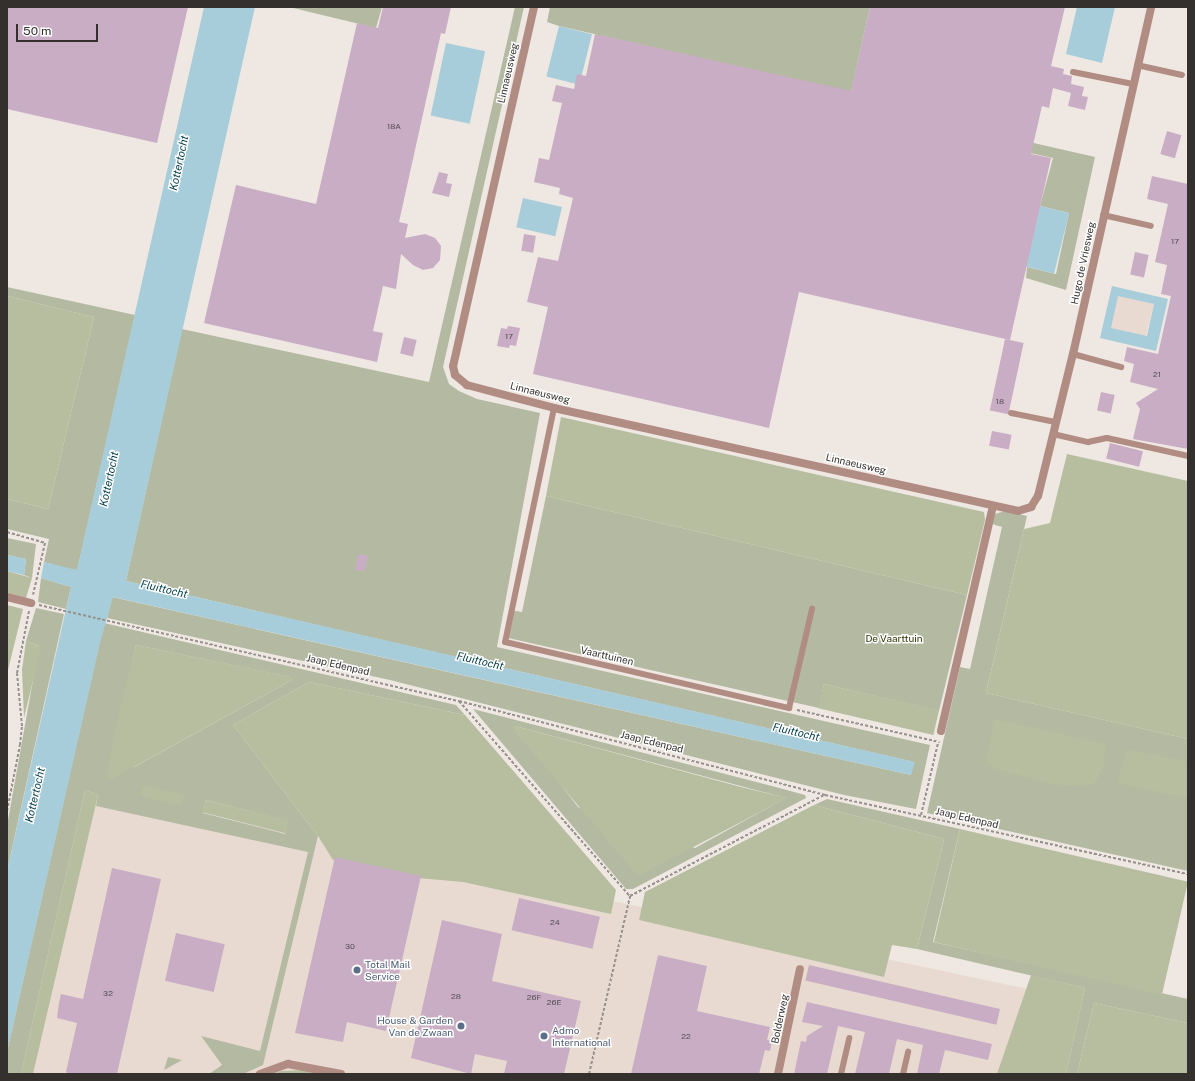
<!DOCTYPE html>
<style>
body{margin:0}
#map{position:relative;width:1195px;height:1081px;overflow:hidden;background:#efe7e2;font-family:"Public Sans",sans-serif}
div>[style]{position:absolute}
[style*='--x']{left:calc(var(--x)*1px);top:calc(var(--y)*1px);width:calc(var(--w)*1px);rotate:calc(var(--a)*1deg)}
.built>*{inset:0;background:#e8dad0;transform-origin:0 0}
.green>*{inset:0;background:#b4baa1}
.forest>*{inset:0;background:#b7be9f;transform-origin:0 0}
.water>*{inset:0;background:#a7cdda;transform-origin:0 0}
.building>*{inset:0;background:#c8adc4;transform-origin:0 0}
.path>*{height:2px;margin-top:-1px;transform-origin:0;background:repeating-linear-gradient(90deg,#97918e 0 3px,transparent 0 5px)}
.lane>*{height:6px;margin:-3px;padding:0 3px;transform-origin:3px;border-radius:3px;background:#b08c82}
.street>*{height:8px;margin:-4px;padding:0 4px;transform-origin:4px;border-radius:4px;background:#b08c82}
.dots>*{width:11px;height:11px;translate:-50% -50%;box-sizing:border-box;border:2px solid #fff;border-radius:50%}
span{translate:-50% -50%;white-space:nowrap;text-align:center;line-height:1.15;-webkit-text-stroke:3px #fff;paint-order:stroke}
.number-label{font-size:8px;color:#584f54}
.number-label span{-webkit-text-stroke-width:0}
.street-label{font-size:10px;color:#33302e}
.park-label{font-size:10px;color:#2d3400}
.service-label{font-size:10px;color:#4e5e75}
.left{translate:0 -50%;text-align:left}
.right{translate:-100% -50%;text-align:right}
.water-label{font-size:11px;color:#023c4a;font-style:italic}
.frame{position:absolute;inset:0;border:8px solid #33302e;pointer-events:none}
.scale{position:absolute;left:16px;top:24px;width:82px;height:18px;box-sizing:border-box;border:2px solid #33302e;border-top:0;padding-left:5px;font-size:12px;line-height:14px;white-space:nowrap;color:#33302e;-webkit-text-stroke:3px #fff;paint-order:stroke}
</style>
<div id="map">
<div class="built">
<div style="left:1118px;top:295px;width:37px;height:34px;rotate:14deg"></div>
<div style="clip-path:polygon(47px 781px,1094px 1003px,1076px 1074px,7px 1074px)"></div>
</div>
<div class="green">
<div style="clip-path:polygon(289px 7px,382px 7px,376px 28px)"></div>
<div style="clip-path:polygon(515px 7px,524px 7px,443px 367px,449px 384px,459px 391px,477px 399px,540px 413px,497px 647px,930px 745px,916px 809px,844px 795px,390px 680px,107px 618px,112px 597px,911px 775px,914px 762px,126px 581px,182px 329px,429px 382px)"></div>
<div style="clip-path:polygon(550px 7px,870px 7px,849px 101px,1095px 157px,1066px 290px,1026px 278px,1027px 267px,1056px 274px,1069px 213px,1040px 206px,1053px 158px,835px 111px,840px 90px,559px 26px,547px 22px)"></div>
<div style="clip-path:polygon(7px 287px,135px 315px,77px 571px,44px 562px,49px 539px,7px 529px,7px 499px,48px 509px,94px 317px,7px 296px)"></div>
<div style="clip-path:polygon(546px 496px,967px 595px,939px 711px,824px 684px,819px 708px,504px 637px,510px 610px,522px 612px)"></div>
<div style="clip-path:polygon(1005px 511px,1027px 516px,986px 693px,1188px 739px,1188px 871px,927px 813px,960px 667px,970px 669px,1002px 527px,992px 524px,995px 514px)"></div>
<div style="clip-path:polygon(7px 538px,36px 544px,32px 578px,24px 575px,26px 559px,7px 555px)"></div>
<div style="clip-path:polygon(41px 578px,71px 587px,66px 609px,38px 602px)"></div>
<div style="clip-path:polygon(36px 608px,64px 614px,7px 871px,7px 826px,39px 646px,26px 641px)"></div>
<div style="clip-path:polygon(evenodd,104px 623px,456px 705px,465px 715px,309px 682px,233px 725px,318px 836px,263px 1065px,243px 1074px,209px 1074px,222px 1065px,201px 1036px,260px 1051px,308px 852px,96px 806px,98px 795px,85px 790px,21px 1074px,7px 1074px,7px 1052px,104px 623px,136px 645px,290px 677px,292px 680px,134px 767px,131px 667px,136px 645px,104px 623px,206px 800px,288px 821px,285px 834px,203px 813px,206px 800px)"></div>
<div style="clip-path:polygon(evenodd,473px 709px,772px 786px,805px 795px,806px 798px,633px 889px,626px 889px,473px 709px,515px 726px,786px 798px,695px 848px,578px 807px,515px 726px)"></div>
<div style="clip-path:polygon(827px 799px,960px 829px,933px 942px,1188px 999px,1188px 1023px,1094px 1003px,1077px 1074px,1066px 1074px,1085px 988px,917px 949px,944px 839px,814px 805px)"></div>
<div style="clip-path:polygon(168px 1057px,182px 1060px,164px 1070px)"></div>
</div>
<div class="forest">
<div style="clip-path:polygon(7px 296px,94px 317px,48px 509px,7px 499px)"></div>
<div style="clip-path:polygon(561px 417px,984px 512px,985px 520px,967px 595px,546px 496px)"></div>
<div style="clip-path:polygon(1067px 454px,1188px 481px,1188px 739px,986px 693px,1024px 529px,1050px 523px)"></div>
<div style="clip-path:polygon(7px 571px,32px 578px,26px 598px,7px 593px)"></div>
<div style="clip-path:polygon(7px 605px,23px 609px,7px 674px)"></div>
<div style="clip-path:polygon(26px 641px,41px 647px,24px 718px,22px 670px)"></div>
<div style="clip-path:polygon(136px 645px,291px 677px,292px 680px,110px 780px,107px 776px,119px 713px)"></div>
<div style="clip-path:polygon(309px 682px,465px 715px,616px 890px,611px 914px,463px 882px,418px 878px,333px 860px,318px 836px,233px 725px)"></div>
<div style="left:824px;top:684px;width:118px;height:25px;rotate:13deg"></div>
<div style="clip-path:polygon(994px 719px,1106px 744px,1103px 768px,1094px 784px,1075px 786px,1053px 784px,994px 768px,986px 762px)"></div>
<div style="clip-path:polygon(515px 726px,741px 787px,787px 798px,638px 876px,512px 728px)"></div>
<div style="clip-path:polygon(1127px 749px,1188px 762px,1188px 798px,1117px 783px)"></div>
<div style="left:143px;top:785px;width:42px;height:11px;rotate:14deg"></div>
<div style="clip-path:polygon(85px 790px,98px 795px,33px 1074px,21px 1074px)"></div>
<div style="left:206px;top:800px;width:85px;height:13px;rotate:14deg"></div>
<div style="clip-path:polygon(814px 805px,944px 839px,917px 949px,892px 945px,884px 977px,639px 920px,645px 892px)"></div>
<div style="left:960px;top:829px;width:234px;height:116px;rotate:13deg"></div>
<div style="clip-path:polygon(1031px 975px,1085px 988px,1066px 1074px,997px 1074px)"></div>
<div style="clip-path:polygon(1094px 1003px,1188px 1023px,1188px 1074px,1077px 1074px)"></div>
<div style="clip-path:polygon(303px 1070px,326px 1074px,273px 1074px,281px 1071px)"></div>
</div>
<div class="water">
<div style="clip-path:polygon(204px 7px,255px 7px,126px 581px,915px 762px,911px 775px,113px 597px,100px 643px,7px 1052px,7px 871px,71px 587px,41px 578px,44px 562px,77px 570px)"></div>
<div style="clip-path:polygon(1077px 7px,1115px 7px,1102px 63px,1066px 54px)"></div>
<div style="left:559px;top:26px;width:34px;height:52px;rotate:14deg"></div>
<div style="left:446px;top:43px;width:40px;height:74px;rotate:12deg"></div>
<div style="left:523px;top:198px;width:40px;height:30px;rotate:13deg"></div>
<div style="left:1040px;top:206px;width:30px;height:62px;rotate:14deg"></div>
<div style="clip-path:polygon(evenodd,1112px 286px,1168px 299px,1156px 351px,1100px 338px,1112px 286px,1118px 296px,1154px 304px,1147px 336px,1111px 328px,1118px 296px)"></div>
<div style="clip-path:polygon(7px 555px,26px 559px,24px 575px,7px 571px)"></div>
</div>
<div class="building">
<div style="clip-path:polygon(7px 7px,188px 7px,157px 143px,7px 109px)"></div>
<div style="clip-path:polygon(383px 7px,451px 7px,445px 34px,441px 33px,399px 222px,408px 224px,405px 238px,425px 234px,435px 238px,441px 246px,440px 260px,433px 268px,423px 270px,413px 265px,401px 254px,396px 289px,383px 286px,373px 331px,383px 333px,377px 362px,204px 323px,236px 185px,316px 204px,357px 23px,378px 28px)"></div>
<div style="clip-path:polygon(870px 7px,1065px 7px,1051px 66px,1064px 69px,1063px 74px,1072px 76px,1071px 84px,1084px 87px,1082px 96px,1088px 97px,1085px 110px,1068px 106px,1071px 93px,1053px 88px,1049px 108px,1042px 106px,1031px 154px,1051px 158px,1010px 340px,799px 292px,769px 428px,533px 374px,548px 307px,527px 302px,538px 257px,558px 261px,573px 198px,559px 194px,560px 188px,534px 182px,539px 158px,549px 160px,562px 103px,552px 101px,556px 85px,574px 89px,577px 74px,586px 76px,595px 34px,851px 91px)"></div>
<div style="left:1167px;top:131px;width:15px;height:24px;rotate:16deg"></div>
<div style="clip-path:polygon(439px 172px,448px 174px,446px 183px,452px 184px,449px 197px,432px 193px)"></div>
<div style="clip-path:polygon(1152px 176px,1188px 184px,1188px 449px,1133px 439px,1140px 409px,1136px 403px,1158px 389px,1130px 382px,1134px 364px,1124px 361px,1127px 347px,1158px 354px,1171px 296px,1161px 294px,1167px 265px,1155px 262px,1168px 204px,1147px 199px)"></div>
<div style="left:524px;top:234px;width:12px;height:17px;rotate:9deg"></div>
<div style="left:1135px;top:252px;width:14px;height:23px;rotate:12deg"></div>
<div style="clip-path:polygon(508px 326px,520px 328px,516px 346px,510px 345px,509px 348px,497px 346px,501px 328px,507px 329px)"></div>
<div style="left:404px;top:337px;width:13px;height:17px;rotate:13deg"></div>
<div style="left:1005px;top:339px;width:19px;height:73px;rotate:12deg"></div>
<div style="left:1101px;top:392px;width:14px;height:19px;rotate:12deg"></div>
<div style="left:992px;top:431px;width:20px;height:15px;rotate:11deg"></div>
<div style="left:1110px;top:443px;width:34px;height:16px;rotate:14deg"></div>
<div style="left:358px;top:554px;width:10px;height:16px;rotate:11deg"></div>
<div style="clip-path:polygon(335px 857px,421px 876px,386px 1031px,347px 1022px,343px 1042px,295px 1033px)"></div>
<div style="clip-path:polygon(112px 868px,161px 879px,117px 1074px,69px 1074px,66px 1072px,77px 1023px,57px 1018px,59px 1003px,61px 994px,83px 999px)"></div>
<div style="left:519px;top:898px;width:83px;height:33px;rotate:13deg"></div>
<div style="clip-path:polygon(442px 920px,502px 934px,492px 981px,581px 1001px,564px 1074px,504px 1074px,507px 1061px,475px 1054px,471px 1074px,411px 1058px)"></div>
<div style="left:176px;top:933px;width:50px;height:49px;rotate:13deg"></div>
<div style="clip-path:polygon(658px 955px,707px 966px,697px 1011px,770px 1027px,767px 1040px,772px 1041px,770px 1051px,765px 1050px,759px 1074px,631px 1074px)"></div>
<div style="left:809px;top:965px;width:196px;height:16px;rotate:13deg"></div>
<div style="clip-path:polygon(807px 1002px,992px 1044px,988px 1060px,945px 1050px,939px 1074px,917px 1074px,923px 1045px,897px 1039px,889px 1074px,855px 1074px,865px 1032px,838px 1026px,827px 1074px,794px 1074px,801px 1041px,806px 1042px,807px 1036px,823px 1026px,802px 1022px)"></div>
</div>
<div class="path">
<div style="--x:7;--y:532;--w:40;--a:16"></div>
<div style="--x:45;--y:543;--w:53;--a:103"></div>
<div style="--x:39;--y:605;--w:431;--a:12.9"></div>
<div style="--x:459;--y:701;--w:378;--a:14.4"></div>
<div style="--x:825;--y:795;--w:371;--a:12.3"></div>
<div style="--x:459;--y:701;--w:259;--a:48.8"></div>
<div style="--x:797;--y:710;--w:146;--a:12.7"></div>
<div style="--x:7;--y:811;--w:67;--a:-78.9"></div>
<div style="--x:20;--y:745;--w:19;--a:-84"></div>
<div style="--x:22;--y:726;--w:53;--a:-95.4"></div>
<div style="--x:17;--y:673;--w:63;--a:-79"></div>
<div style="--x:921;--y:815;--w:74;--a:-76.7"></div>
<div style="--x:589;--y:1074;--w:183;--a:-77"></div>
<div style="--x:630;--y:896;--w:219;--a:-27.5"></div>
</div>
<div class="lane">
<div style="--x:1137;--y:65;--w:46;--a:12.5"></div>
<div style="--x:1073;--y:72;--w:61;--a:11.3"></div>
<div style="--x:1103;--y:215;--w:49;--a:12.9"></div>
<div style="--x:1073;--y:354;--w:50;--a:15.2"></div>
<div style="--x:554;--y:408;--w:239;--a:101.8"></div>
<div style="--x:505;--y:642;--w:292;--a:13.1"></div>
<div style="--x:789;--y:708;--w:102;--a:-76.9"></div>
<div style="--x:1011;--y:413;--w:45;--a:11.6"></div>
<div style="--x:1053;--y:434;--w:36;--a:13"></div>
<div style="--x:1088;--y:442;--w:19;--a:-12"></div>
<div style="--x:1107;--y:438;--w:83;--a:12.5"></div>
<div style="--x:841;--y:1074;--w:37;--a:-77"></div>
<div style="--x:903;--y:1074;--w:23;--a:-77"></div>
</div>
<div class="street">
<div style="--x:534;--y:7;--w:368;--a:102.7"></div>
<div style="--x:453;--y:366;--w:9;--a:77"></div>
<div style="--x:455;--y:375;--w:16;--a:40"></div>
<div style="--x:467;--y:385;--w:90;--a:14.8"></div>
<div style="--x:554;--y:408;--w:475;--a:12.5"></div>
<div style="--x:1018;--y:511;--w:14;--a:-17"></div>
<div style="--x:1031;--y:507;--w:13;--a:-58"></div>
<div style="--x:1038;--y:496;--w:146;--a:-76.2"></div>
<div style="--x:1073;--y:354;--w:356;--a:-77.3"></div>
<div style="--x:7;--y:597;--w:25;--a:14"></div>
<div style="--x:941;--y:731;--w:231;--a:-77"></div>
<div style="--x:260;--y:1074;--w:30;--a:-20"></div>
<div style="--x:288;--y:1064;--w:54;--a:10.7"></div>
<div style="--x:778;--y:1074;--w:107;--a:-78.2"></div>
</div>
<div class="dots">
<div style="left:357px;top:970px;background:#5c6f8a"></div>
<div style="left:461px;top:1026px;background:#5c6f8a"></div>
<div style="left:544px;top:1036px;background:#5c6f8a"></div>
</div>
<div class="number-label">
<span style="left:394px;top:127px">18A</span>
<span style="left:1175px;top:242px">17</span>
<span style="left:509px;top:337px">17</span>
<span style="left:1157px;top:375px">21</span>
<span style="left:1000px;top:402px">18</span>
<span style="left:555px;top:923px">24</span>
<span style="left:350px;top:947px">30</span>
<span style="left:108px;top:994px">32</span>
<span style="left:456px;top:997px">28</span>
<span style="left:534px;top:998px">26F</span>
<span style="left:554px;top:1003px">26E</span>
<span style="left:686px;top:1037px">22</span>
</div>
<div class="street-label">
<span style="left:508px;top:73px;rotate:-77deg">Linnaeusweg</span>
<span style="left:1083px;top:263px;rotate:-78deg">Hugo de Vriesweg</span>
<span style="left:540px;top:393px;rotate:14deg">Linnaeusweg</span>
<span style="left:856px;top:464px;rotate:13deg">Linnaeusweg</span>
<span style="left:607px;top:656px;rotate:13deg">Vaarttuinen</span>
<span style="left:338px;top:665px;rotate:13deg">Jaap Edenpad</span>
<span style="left:652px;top:742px;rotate:14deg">Jaap Edenpad</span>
<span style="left:967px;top:818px;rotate:13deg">Jaap Edenpad</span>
<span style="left:780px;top:1019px;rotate:-78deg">Bolderweg</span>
</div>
<div class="park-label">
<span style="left:894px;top:639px">De Vaarttuin</span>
</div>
<div class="service-label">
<span class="left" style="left:365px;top:970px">Total Mail<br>Service</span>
<span class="right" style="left:453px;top:1026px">House &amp; Garden<br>Van de Zwaan</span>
<span class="left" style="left:552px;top:1036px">Admo<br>International</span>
</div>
<div class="water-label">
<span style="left:179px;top:163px;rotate:-78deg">Kottertocht</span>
<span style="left:109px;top:479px;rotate:-78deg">Kottertocht</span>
<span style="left:164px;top:589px;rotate:13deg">Fluittocht</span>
<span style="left:480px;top:661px;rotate:13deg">Fluittocht</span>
<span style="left:796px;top:732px;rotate:13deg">Fluittocht</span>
<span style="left:35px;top:795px;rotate:-77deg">Kottertocht</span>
</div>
<div class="frame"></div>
<div class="scale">50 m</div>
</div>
